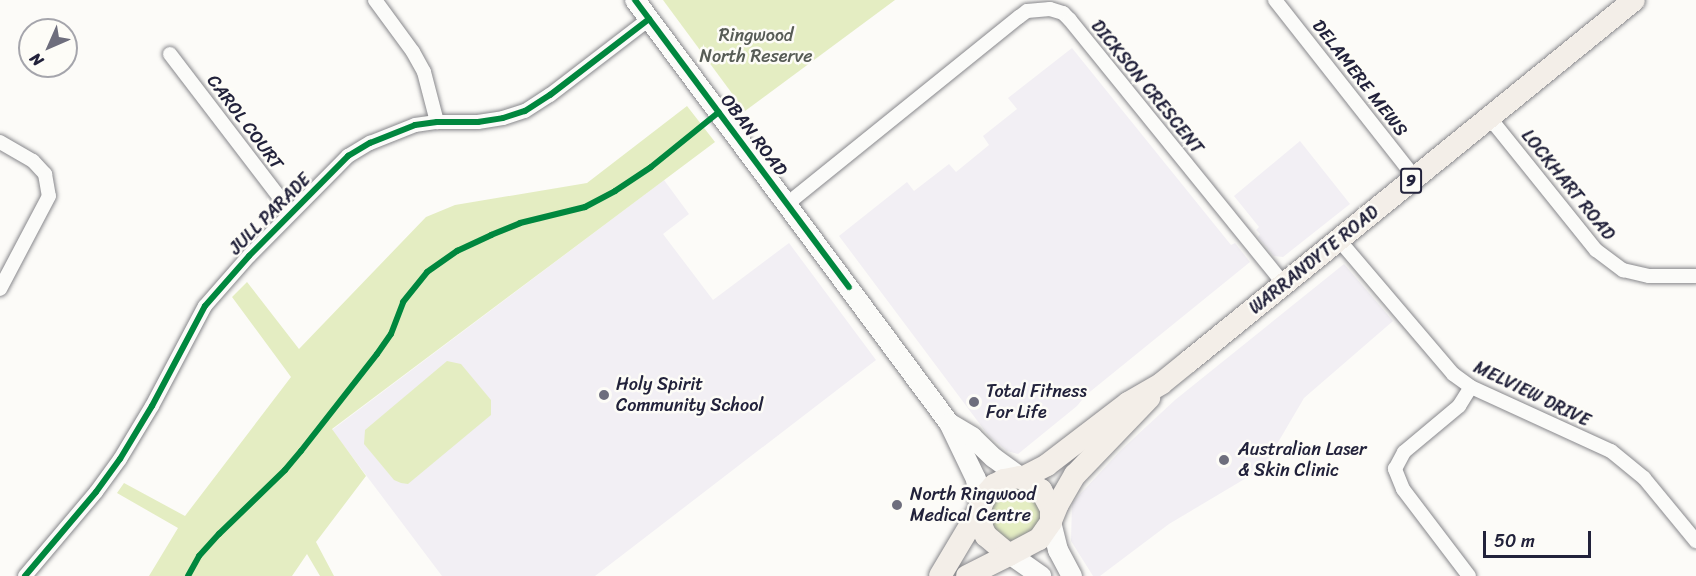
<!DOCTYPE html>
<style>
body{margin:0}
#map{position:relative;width:1696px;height:576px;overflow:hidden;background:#fcfbf8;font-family:Sriracha,sans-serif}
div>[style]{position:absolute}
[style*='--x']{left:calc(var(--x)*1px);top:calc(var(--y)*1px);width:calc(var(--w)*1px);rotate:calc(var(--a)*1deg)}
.built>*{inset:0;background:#f2eff4}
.green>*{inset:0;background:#e4edc2}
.roads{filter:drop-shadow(0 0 2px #88888c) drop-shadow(0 0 2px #88888c)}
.street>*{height:14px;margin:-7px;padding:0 7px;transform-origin:7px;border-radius:7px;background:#fbfbf9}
.secondary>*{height:20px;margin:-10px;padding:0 10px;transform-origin:10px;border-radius:10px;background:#fbfbf9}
.primary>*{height:22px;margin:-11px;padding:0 11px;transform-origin:11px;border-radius:11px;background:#f3eee8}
.cycleway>*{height:6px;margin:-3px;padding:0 3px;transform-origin:3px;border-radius:3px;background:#00873e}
.dots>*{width:16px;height:16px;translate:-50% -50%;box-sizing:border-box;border:3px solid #fdfcf7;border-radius:50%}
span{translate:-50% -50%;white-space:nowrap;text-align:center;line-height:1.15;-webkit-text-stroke:5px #fdfcf7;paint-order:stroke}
.shield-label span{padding:2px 4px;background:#fdfcf7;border:2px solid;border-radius:4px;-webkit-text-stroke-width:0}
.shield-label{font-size:16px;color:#22223b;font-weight:700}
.park-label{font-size:18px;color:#575c56}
.street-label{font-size:18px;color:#22223b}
.poi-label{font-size:18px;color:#22223b}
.left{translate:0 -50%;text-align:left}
.north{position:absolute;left:18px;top:18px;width:60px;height:60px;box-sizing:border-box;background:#fdfcf7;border:2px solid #a5a5ac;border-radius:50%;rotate:225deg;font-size:16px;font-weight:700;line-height:24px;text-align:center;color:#22223b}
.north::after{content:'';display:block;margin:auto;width:21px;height:27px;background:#6e6e7d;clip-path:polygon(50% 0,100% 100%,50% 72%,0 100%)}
.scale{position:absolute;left:1483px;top:531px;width:108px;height:27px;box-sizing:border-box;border:3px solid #22223b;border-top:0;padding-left:8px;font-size:18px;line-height:21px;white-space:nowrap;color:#22223b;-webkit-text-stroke:4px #fdfcf7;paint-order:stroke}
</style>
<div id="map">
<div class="built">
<div style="clip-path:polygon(1072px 48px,1231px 245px,1235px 243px,1250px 262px,1086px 395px,1077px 406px,1018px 454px,1007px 451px,988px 435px,839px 236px,907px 182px,914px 191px,949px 164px,956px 172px,989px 145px,983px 136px,1017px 109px,1008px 98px)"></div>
<div style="clip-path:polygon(1300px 141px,1350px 204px,1283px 257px,1274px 256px,1258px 237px,1260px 234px,1256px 230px,1259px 227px,1234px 196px)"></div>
<div style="clip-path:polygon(664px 180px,689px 214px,663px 234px,713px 300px,789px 243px,876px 360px,595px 576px,442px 576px,332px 430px)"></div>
<div style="clip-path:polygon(1344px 264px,1393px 321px,1304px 398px,1263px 468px,1169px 524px,1100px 576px,1093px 576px,1071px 541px,1072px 503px,1120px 451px,1175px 400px)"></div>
</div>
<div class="green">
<div style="clip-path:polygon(663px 0,895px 0,745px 111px)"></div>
<div style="clip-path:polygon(687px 106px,715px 142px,332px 429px,366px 476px,316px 542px,334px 576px,320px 576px,307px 554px,292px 576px,149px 576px,178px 528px,117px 493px,124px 483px,185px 516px,291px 377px,232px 297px,247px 282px,299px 349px,426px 217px,455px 205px,587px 183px)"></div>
<div style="clip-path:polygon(447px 361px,461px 364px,491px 400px,491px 415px,408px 484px,401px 483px,394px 480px,364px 444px,365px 430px)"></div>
<div style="clip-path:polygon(1013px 488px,1028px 491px,1041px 510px,1039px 526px,1012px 541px,1004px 539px,993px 530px,991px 503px,994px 497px)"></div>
</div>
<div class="roads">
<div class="street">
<div style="--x:375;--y:0;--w:64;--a:53.8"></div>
<div style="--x:413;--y:52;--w:23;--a:61"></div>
<div style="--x:424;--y:72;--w:52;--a:75.4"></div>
<div style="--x:1275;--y:0;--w:226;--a:51.8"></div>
<div style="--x:170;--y:54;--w:199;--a:52.6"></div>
<div style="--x:1489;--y:117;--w:171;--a:51.2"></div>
<div style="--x:1596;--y:250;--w:34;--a:37"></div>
<div style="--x:1623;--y:270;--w:27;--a:13"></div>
<div style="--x:1649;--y:276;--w:47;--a:0"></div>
<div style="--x:0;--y:142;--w:38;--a:30"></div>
<div style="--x:33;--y:161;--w:18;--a:47"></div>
<div style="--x:45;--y:174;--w:22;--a:80"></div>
<div style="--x:49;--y:196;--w:105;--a:117.8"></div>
<div style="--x:787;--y:204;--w:298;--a:-38.9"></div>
<div style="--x:1019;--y:17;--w:10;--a:-37"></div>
<div style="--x:1027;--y:11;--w:23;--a:-5"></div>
<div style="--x:1050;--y:9;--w:14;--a:17"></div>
<div style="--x:1063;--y:13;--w:10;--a:45"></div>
<div style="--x:1070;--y:20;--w:340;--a:51"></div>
<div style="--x:1339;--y:240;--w:176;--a:49.6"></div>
<div style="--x:1453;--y:374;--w:22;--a:36"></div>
<div style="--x:1471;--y:387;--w:154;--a:24.6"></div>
<div style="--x:1611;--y:451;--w:43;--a:39.3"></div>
<div style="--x:1644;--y:478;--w:82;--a:50.5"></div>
<div style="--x:25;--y:576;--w:110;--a:-49.8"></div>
<div style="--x:96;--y:492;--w:41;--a:-54"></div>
<div style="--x:120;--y:459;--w:62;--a:-58.9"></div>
<div style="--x:152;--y:406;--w:113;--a:-62.1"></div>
<div style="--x:205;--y:306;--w:67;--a:-48.7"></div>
<div style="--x:249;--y:256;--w:141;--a:-45.3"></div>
<div style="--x:348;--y:156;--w:26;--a:-31"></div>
<div style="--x:370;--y:143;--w:48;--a:-21.8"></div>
<div style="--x:415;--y:125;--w:22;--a:-8"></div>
<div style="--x:437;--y:122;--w:41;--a:0"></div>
<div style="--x:478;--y:122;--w:25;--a:-9"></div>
<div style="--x:503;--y:118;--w:23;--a:-18"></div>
<div style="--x:525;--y:111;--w:30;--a:-33"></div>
<div style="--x:550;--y:95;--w:125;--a:-37.5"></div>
<div style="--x:1469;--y:576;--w:109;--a:-127.2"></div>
<div style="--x:1403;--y:489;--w:22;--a:-112"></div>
<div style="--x:1395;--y:469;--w:19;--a:-62"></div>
<div style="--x:1404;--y:452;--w:72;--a:-39.9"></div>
<div style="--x:1459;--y:406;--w:22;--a:-58"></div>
</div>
<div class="secondary">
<div style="--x:635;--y:0;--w:527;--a:53.41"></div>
<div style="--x:949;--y:423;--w:62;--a:64.3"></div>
<div style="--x:976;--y:479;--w:28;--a:82"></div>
<div style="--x:949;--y:423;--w:27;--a:31"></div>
<div style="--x:972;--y:437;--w:30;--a:44"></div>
<div style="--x:994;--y:458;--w:32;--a:36"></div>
<div style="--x:1051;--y:522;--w:29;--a:76"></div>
<div style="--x:1058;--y:550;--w:30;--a:62"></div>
<div style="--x:1011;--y:555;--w:37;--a:35"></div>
</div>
<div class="primary">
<div style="--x:1020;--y:477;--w:25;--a:32"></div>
<div style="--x:1041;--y:490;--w:21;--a:62"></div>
<div style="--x:1051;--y:509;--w:13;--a:90"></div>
<div style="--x:1051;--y:522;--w:21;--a:125"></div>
<div style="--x:1039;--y:539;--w:34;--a:152"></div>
<div style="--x:1009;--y:555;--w:30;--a:-140"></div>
<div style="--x:986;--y:536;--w:10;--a:-114"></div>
<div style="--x:982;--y:527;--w:18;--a:-96"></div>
<div style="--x:980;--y:509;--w:16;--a:-68"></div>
<div style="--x:986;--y:494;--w:12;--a:-48"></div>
<div style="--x:994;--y:485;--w:11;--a:-27"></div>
<div style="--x:1004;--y:480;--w:16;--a:-11"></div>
<div style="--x:1022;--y:478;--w:28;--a:-27"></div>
<div style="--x:1047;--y:465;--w:102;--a:-37.4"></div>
<div style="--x:1128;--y:403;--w:39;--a:-30"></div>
<div style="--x:1162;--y:383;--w:33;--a:-39"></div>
<div style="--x:1188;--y:362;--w:574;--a:-39.06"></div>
<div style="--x:1051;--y:521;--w:18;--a:-68"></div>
<div style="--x:1058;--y:504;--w:34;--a:-60"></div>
<div style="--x:1075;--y:475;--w:107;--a:-46.1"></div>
<div style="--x:940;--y:576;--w:78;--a:-59.2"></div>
<div style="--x:967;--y:576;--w:47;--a:-26.6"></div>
</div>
</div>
<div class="cycleway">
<div style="--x:635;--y:0;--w:358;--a:53.3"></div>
<div style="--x:25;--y:576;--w:110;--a:-49.8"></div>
<div style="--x:96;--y:492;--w:41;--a:-54"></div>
<div style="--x:120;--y:459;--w:62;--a:-58.9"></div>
<div style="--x:152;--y:406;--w:113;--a:-62.1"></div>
<div style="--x:205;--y:306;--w:67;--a:-48.7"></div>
<div style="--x:249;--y:256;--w:141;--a:-45.3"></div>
<div style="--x:348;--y:156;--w:26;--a:-31"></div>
<div style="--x:370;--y:143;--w:48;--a:-21.8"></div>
<div style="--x:415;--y:125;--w:22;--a:-8"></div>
<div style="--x:437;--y:122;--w:41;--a:0"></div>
<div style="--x:478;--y:122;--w:25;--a:-9"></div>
<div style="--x:503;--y:118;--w:23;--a:-18"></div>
<div style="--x:525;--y:111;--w:30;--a:-33"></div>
<div style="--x:550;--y:95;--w:125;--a:-37.5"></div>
<div style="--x:188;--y:576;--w:23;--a:-61"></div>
<div style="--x:199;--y:556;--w:30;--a:-48"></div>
<div style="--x:219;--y:534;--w:92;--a:-44.1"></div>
<div style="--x:285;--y:470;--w:25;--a:-50"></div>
<div style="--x:301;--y:451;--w:123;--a:-51.9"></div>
<div style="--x:377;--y:354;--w:24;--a:-55"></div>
<div style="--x:391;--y:334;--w:34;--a:-69"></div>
<div style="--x:403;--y:302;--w:38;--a:-51"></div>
<div style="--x:427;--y:272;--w:37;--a:-35"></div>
<div style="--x:457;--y:251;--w:38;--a:-25"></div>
<div style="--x:491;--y:235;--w:31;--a:-22"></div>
<div style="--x:520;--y:223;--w:67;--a:-13.8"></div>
<div style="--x:585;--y:207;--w:34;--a:-28"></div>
<div style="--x:615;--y:191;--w:43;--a:-33.7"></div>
<div style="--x:651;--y:167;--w:87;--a:-39"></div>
</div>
<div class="dots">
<div style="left:604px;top:395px;background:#6e6e7d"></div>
<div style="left:974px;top:402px;background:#6e6e7d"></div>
<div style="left:1224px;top:460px;background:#6e6e7d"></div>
<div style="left:897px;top:505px;background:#6e6e7d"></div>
</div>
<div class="shield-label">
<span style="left:1411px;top:181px">9</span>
</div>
<div class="park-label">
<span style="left:756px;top:46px">Ringwood<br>North Reserve</span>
</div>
<div class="street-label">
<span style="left:1360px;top:78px;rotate:52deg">DELAMERE MEWS</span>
<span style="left:1147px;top:87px;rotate:51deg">DICKSON CRESCENT</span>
<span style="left:245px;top:122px;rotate:53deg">CAROL COURT</span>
<span style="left:754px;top:135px;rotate:53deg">OBAN ROAD</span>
<span style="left:1568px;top:185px;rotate:51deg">LOCKHART ROAD</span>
<span style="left:270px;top:214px;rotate:-45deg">JULL PARADE</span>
<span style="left:1314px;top:260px;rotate:-39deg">WARRANDYTE ROAD</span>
<span style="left:1532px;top:394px;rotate:26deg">MELVIEW DRIVE</span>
</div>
<div class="poi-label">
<span class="left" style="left:616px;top:395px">Holy Spirit<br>Community School</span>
<span class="left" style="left:986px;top:402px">Total Fitness<br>For Life</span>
<span class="left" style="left:1238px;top:460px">Australian Laser<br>&amp; Skin Clinic</span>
<span class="left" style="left:910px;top:505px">North Ringwood<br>Medical Centre</span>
</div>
<div class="north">N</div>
<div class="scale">50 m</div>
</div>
